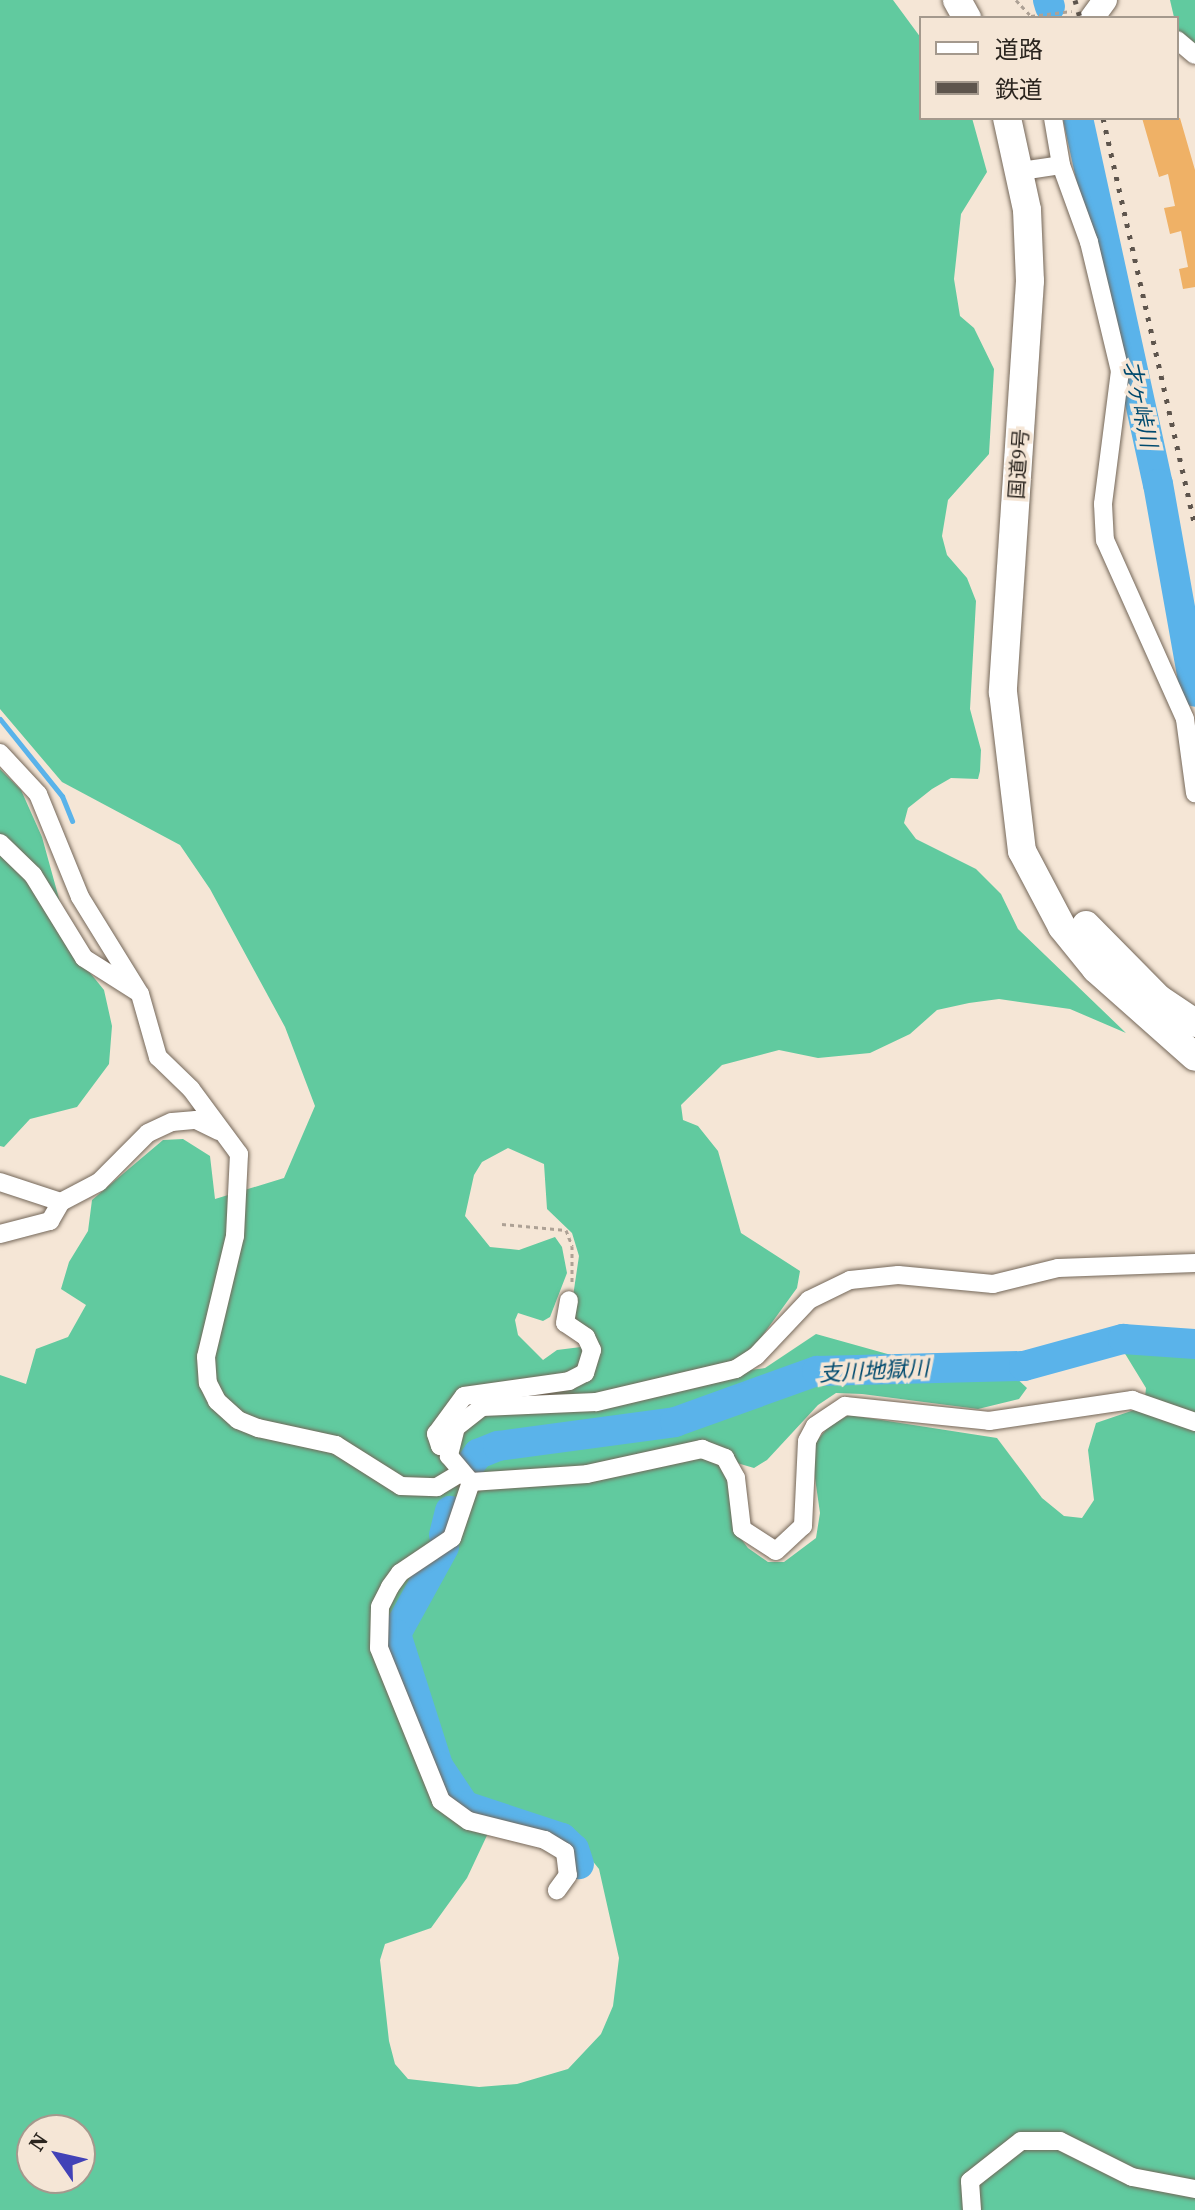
<!DOCTYPE html>
<meta charset="utf-8">
<style>
body{margin:0}
#map{position:relative;width:1195px;height:2210px;overflow:hidden;background:#f5e6d6;font-family:"Source Serif 4","Noto Sans JP",serif}
div>[style]{position:absolute}
[style*='--x']{left:calc(var(--x)*1px);top:calc(var(--y)*1px);width:calc(var(--w)*1px);rotate:calc(var(--a)*1deg)}
.forest>*{inset:0;background:#61ca9f}
.stream>*{height:5px;margin:-2.5px;padding:0 2.5px;transform-origin:2.5px;border-radius:2.5px;background:#5ab3ea}
.river>*{height:30px;margin:-15px;padding:0 15px;transform-origin:15px;border-radius:15px;background:#5ab3ea}
.building>*{inset:0;background:#efb166}
.path>*{height:3px;margin-top:-1.5px;transform-origin:0;background:repeating-linear-gradient(90deg,#ada195 0 4px,transparent 0 8px)}
.roads{filter:drop-shadow(0 0 2px #746759) drop-shadow(0 0 2px #746759)}
.minor>*{height:18px;margin:-9px;padding:0 9px;transform-origin:9px;border-radius:9px;background:#fff}
.major>*{height:24px;margin:-12px;padding:0 12px;transform-origin:12px;border-radius:12px;background:#fff}
.highway>*{height:28px;margin:-14px;padding:0 14px;transform-origin:14px;border-radius:14px;background:#fff}
.rail>*{height:5px;margin-top:-2.5px;transform-origin:0;background:repeating-linear-gradient(90deg,#5e554d 0 4px,transparent 0 12px)}
span{translate:-50% -50%;white-space:nowrap;text-align:center;line-height:1.15;-webkit-text-stroke:7px #f5e6d6;paint-order:stroke}
.street-label{font-size:20px;color:#2b251f}
.water-label{font-size:22px;color:#004a6e;font-style:italic}
.legend{position:absolute;left:919px;top:16px;width:260px;height:104px;box-sizing:border-box;background:#f5e6d6;border:2px solid #a4998d;margin:0;padding:10px 14px;list-style:none;font-size:24px;color:#2b251f}
.legend li{display:flex;align-items:center;gap:16px;height:40px}
.legend b{width:40px;border:2px solid #a4998d}
.north{position:absolute;left:16px;top:2114px;width:80px;height:80px;box-sizing:border-box;background:#f5e6d6;border:2px solid #a4998d;border-radius:50%;rotate:304deg;font-size:22px;font-weight:700;line-height:32px;text-align:center;color:#2b251f}
.north::after{content:'';display:block;margin:auto;width:28px;height:36px;background:#4242b7;clip-path:polygon(50% 0,100% 100%,50% 72%,0 100%)}
</style>
<div id="map">
<div class="forest">
<div style="clip-path:polygon(evenodd,0 0,893px 0,921px 38px,921px 118px,972px 118px,987px 172px,961px 214px,954px 279px,960px 316px,974px 328px,994px 369px,989px 454px,948px 500px,942px 536px,947px 555px,967px 578px,976px 601px,970px 709px,981px 750px,980px 771px,978px 779px,951px 778px,932px 789px,908px 808px,904px 823px,916px 839px,976px 869px,1001px 894px,1018px 929px,1126px 1033px,1070px 1009px,999px 999px,969px 1003px,937px 1010px,910px 1034px,870px 1053px,818px 1058px,779px 1050px,722px 1065px,681px 1105px,683px 1120px,698px 1126px,718px 1151px,741px 1233px,800px 1271px,797px 1288px,760px 1339px,750px 1370px,765px 1368px,816px 1334px,952px 1372px,1012px 1374px,1027px 1388px,1019px 1399px,978px 1409px,862px 1394px,836px 1393px,818px 1405px,767px 1460px,754px 1468px,737px 1463px,730px 1484px,733px 1528px,748px 1548px,768px 1562px,784px 1562px,816px 1538px,820px 1513px,813px 1464px,816px 1442px,829px 1426px,849px 1415px,997px 1438px,1042px 1498px,1064px 1516px,1082px 1518px,1094px 1500px,1088px 1450px,1096px 1423px,1137px 1409px,1145px 1397px,1146px 1388px,1124px 1352px,1124px 1344px,1195px 1348px,1195px 2210px,0 2210px,0 1375px,26px 1384px,36px 1349px,68px 1337px,86px 1305px,61px 1289px,69px 1262px,88px 1231px,92px 1200px,163px 1140px,183px 1139px,210px 1156px,215px 1199px,284px 1178px,315px 1106px,285px 1027px,210px 889px,180px 845px,62px 782px,0 709px,0 0,508px 1148px,544px 1164px,547px 1209px,572px 1233px,579px 1256px,572px 1303px,581px 1347px,557px 1350px,543px 1360px,518px 1335px,515px 1320px,518px 1313px,543px 1321px,550px 1317px,567px 1273px,562px 1247px,555px 1237px,519px 1250px,490px 1247px,465px 1216px,474px 1175px,482px 1162px,508px 1148px,0 0,508px 1809px,567px 1829px,599px 1869px,619px 1958px,613px 2006px,601px 2034px,568px 2069px,517px 2084px,479px 2087px,408px 2079px,395px 2064px,389px 2041px,380px 1960px,385px 1944px,431px 1928px,467px 1878px,498px 1812px,508px 1809px,0 0,32px 2130px,80px 2130px,80px 2178px,32px 2178px,32px 2130px)"></div>
<div style="clip-path:polygon(1170px 0,1195px 0,1195px 45px,1177px 30px)"></div>
<div style="clip-path:polygon(0 769px,21px 790px,42px 837px,74px 953px,104px 990px,112px 1026px,109px 1064px,77px 1107px,30px 1119px,4px 1147px,0 1146px)"></div>
</div>
<div class="stream">
<div style="--x:0;--y:719;--w:99;--a:51.2"></div>
<div style="--x:62;--y:796;--w:27;--a:68"></div>
</div>
<div class="river">
<div style="--x:1048;--y:0;--w:7;--a:74"></div>
<div style="--x:1078;--y:118;--w:375;--a:77.7"></div>
<div style="--x:1158;--y:484;--w:211;--a:79.9"></div>
<div style="--x:470;--y:1465;--w:14;--a:-54"></div>
<div style="--x:478;--y:1454;--w:22;--a:-22"></div>
<div style="--x:498;--y:1446;--w:179;--a:-7.7"></div>
<div style="--x:675;--y:1422;--w:151;--a:-19.8"></div>
<div style="--x:817;--y:1371;--w:207;--a:-1.4"></div>
<div style="--x:1024;--y:1366;--w:103;--a:-15.3"></div>
<div style="--x:1123;--y:1339;--w:72;--a:4"></div>
<div style="--x:444;--y:1535;--w:25;--a:-76"></div>
<div style="--x:444;--y:1547;--w:99;--a:118.9"></div>
<div style="--x:396;--y:1634;--w:139;--a:72.3"></div>
<div style="--x:438;--y:1766;--w:48;--a:56"></div>
<div style="--x:465;--y:1806;--w:102;--a:18.3"></div>
<div style="--x:562;--y:1838;--w:16;--a:43"></div>
<div style="--x:574;--y:1849;--w:16;--a:72"></div>
</div>
<div class="building">
<div style="clip-path:polygon(1142px 118px,1180px 118px,1195px 170px,1195px 287px,1183px 289px,1179px 269px,1188px 267px,1181px 231px,1170px 234px,1164px 208px,1175px 206px,1168px 174px,1159px 177px)"></div>
</div>
<div class="path">
<div style="--x:1016;--y:0;--w:22;--a:47"></div>
<div style="--x:1031;--y:16;--w:41;--a:-7"></div>
<div style="--x:502;--y:1224;--w:64;--a:5.4"></div>
<div style="--x:566;--y:1230;--w:17;--a:69"></div>
<div style="--x:572;--y:1246;--w:37;--a:90"></div>
</div>
<div class="roads">
<div class="minor">
<div style="--x:1177;--y:40;--w:23;--a:40"></div>
<div style="--x:1053;--y:118;--w:48;--a:80.3"></div>
<div style="--x:1061;--y:165;--w:82;--a:70"></div>
<div style="--x:1089;--y:242;--w:133;--a:76.5"></div>
<div style="--x:1120;--y:371;--w:134;--a:97.3"></div>
<div style="--x:1103;--y:504;--w:36;--a:87"></div>
<div style="--x:1105;--y:540;--w:196;--a:65.9"></div>
<div style="--x:1185;--y:719;--w:75;--a:82.3"></div>
<div style="--x:1021;--y:171;--w:40;--a:-8.5"></div>
<div style="--x:0;--y:753;--w:56;--a:47.2"></div>
<div style="--x:38;--y:794;--w:111;--a:67.8"></div>
<div style="--x:80;--y:897;--w:114;--a:58.3"></div>
<div style="--x:140;--y:994;--w:66;--a:74.1"></div>
<div style="--x:158;--y:1057;--w:46;--a:44.1"></div>
<div style="--x:191;--y:1089;--w:81;--a:53.6"></div>
<div style="--x:239;--y:1154;--w:82;--a:92.8"></div>
<div style="--x:235;--y:1236;--w:124;--a:103.5"></div>
<div style="--x:206;--y:1357;--w:26;--a:86"></div>
<div style="--x:208;--y:1383;--w:20;--a:63"></div>
<div style="--x:217;--y:1401;--w:28;--a:42"></div>
<div style="--x:238;--y:1420;--w:22;--a:22"></div>
<div style="--x:258;--y:1428;--w:80;--a:12.3"></div>
<div style="--x:336;--y:1445;--w:77;--a:32.2"></div>
<div style="--x:401;--y:1486;--w:36;--a:2"></div>
<div style="--x:437;--y:1487;--w:26;--a:-31"></div>
<div style="--x:0;--y:843;--w:46;--a:44.1"></div>
<div style="--x:33;--y:875;--w:97;--a:58.4"></div>
<div style="--x:84;--y:958;--w:62;--a:32.4"></div>
<div style="--x:0;--y:1182;--w:64;--a:18.2"></div>
<div style="--x:61;--y:1202;--w:43;--a:-27.8"></div>
<div style="--x:99;--y:1182;--w:69;--a:-45"></div>
<div style="--x:148;--y:1133;--w:26;--a:-25"></div>
<div style="--x:172;--y:1122;--w:24;--a:-5"></div>
<div style="--x:196;--y:1120;--w:25;--a:26"></div>
<div style="--x:0;--y:1234;--w:52;--a:-14.6"></div>
<div style="--x:50;--y:1221;--w:22;--a:-60"></div>
<div style="--x:1195;--y:1263;--w:137;--a:177.9"></div>
<div style="--x:1058;--y:1268;--w:67;--a:166.2"></div>
<div style="--x:993;--y:1284;--w:95;--a:-174.6"></div>
<div style="--x:898;--y:1275;--w:48;--a:174.1"></div>
<div style="--x:850;--y:1280;--w:46;--a:154"></div>
<div style="--x:809;--y:1300;--w:77;--a:133.4"></div>
<div style="--x:756;--y:1356;--w:24;--a:147"></div>
<div style="--x:736;--y:1369;--w:144;--a:166.7"></div>
<div style="--x:596;--y:1402;--w:114;--a:177.5"></div>
<div style="--x:482;--y:1407;--w:33;--a:142"></div>
<div style="--x:456;--y:1427;--w:30;--a:104"></div>
<div style="--x:449;--y:1456;--w:34;--a:50"></div>
<div style="--x:471;--y:1482;--w:116;--a:-3.9"></div>
<div style="--x:587;--y:1474;--w:118;--a:-12.3"></div>
<div style="--x:702;--y:1449;--w:25;--a:21"></div>
<div style="--x:725;--y:1458;--w:23;--a:61"></div>
<div style="--x:736;--y:1478;--w:51;--a:83.3"></div>
<div style="--x:742;--y:1529;--w:40;--a:32.9"></div>
<div style="--x:776;--y:1551;--w:37;--a:-43"></div>
<div style="--x:803;--y:1526;--w:85;--a:-87.3"></div>
<div style="--x:807;--y:1441;--w:17;--a:-62"></div>
<div style="--x:815;--y:1426;--w:36;--a:-34"></div>
<div style="--x:845;--y:1406;--w:145;--a:5.9"></div>
<div style="--x:989;--y:1421;--w:145;--a:-8.4"></div>
<div style="--x:1132;--y:1400;--w:67;--a:19.2"></div>
<div style="--x:449;--y:1448;--w:9;--a:-167"></div>
<div style="--x:440;--y:1446;--w:13;--a:-108"></div>
<div style="--x:436;--y:1434;--w:47;--a:-53.6"></div>
<div style="--x:464;--y:1396;--w:106;--a:-8.1"></div>
<div style="--x:569;--y:1381;--w:18;--a:-27"></div>
<div style="--x:585;--y:1373;--w:24;--a:-73"></div>
<div style="--x:592;--y:1350;--w:14;--a:-115"></div>
<div style="--x:586;--y:1337;--w:25;--a:-146"></div>
<div style="--x:565;--y:1323;--w:23;--a:-80"></div>
<div style="--x:471;--y:1482;--w:59;--a:108.7"></div>
<div style="--x:452;--y:1538;--w:63;--a:146.1"></div>
<div style="--x:400;--y:1573;--w:17;--a:126"></div>
<div style="--x:390;--y:1587;--w:22;--a:117"></div>
<div style="--x:380;--y:1607;--w:41;--a:91.4"></div>
<div style="--x:379;--y:1648;--w:165;--a:67.9"></div>
<div style="--x:441;--y:1801;--w:34;--a:36"></div>
<div style="--x:469;--y:1821;--w:78;--a:14"></div>
<div style="--x:545;--y:1840;--w:23;--a:31"></div>
<div style="--x:565;--y:1852;--w:23;--a:83"></div>
<div style="--x:568;--y:1875;--w:19;--a:126"></div>
<div style="--x:972;--y:2210;--w:29;--a:-94"></div>
<div style="--x:970;--y:2181;--w:65;--a:-38.1"></div>
<div style="--x:1021;--y:2141;--w:39;--a:0"></div>
<div style="--x:1060;--y:2141;--w:80;--a:26.6"></div>
<div style="--x:1132;--y:2177;--w:64;--a:10.8"></div>
</div>
<div class="major">
<div style="--x:1092;--y:18;--w:22;--a:-54"></div>
</div>
<div class="highway">
<div style="--x:957;--y:0;--w:21;--a:61"></div>
<div style="--x:1007;--y:118;--w:94;--a:77.7"></div>
<div style="--x:1027;--y:210;--w:71;--a:87.6"></div>
<div style="--x:1030;--y:281;--w:412;--a:93.8"></div>
<div style="--x:1003;--y:692;--w:160;--a:83.2"></div>
<div style="--x:1022;--y:851;--w:86;--a:62.2"></div>
<div style="--x:1062;--y:927;--w:54;--a:51"></div>
<div style="--x:1096;--y:969;--w:132;--a:41.6"></div>
<div style="--x:1086;--y:925;--w:104;--a:45.4"></div>
<div style="--x:1159;--y:999;--w:43;--a:33.7"></div>
</div>
</div>
<div class="rail">
<div style="--x:1075;--y:0;--w:19;--a:74"></div>
<div style="--x:1103;--y:118;--w:417;--a:77.3"></div>
</div>
<div class="street-label">
<span style="left:1019px;top:464px;rotate:-86deg">国道9号</span>
</div>
<div class="water-label">
<span style="left:1140px;top:404px;rotate:78deg">才ヶ峠川</span>
<span style="left:874px;top:1371px;rotate:-3deg">支川地獄川</span>
</div>
<ul class="legend">
<li><b style="height:10px;background:#fff"></b>道路</li>
<li><b style="height:10px;background:#5e554d"></b>鉄道</li>
</ul>
<div class="north">N</div>
</div>
